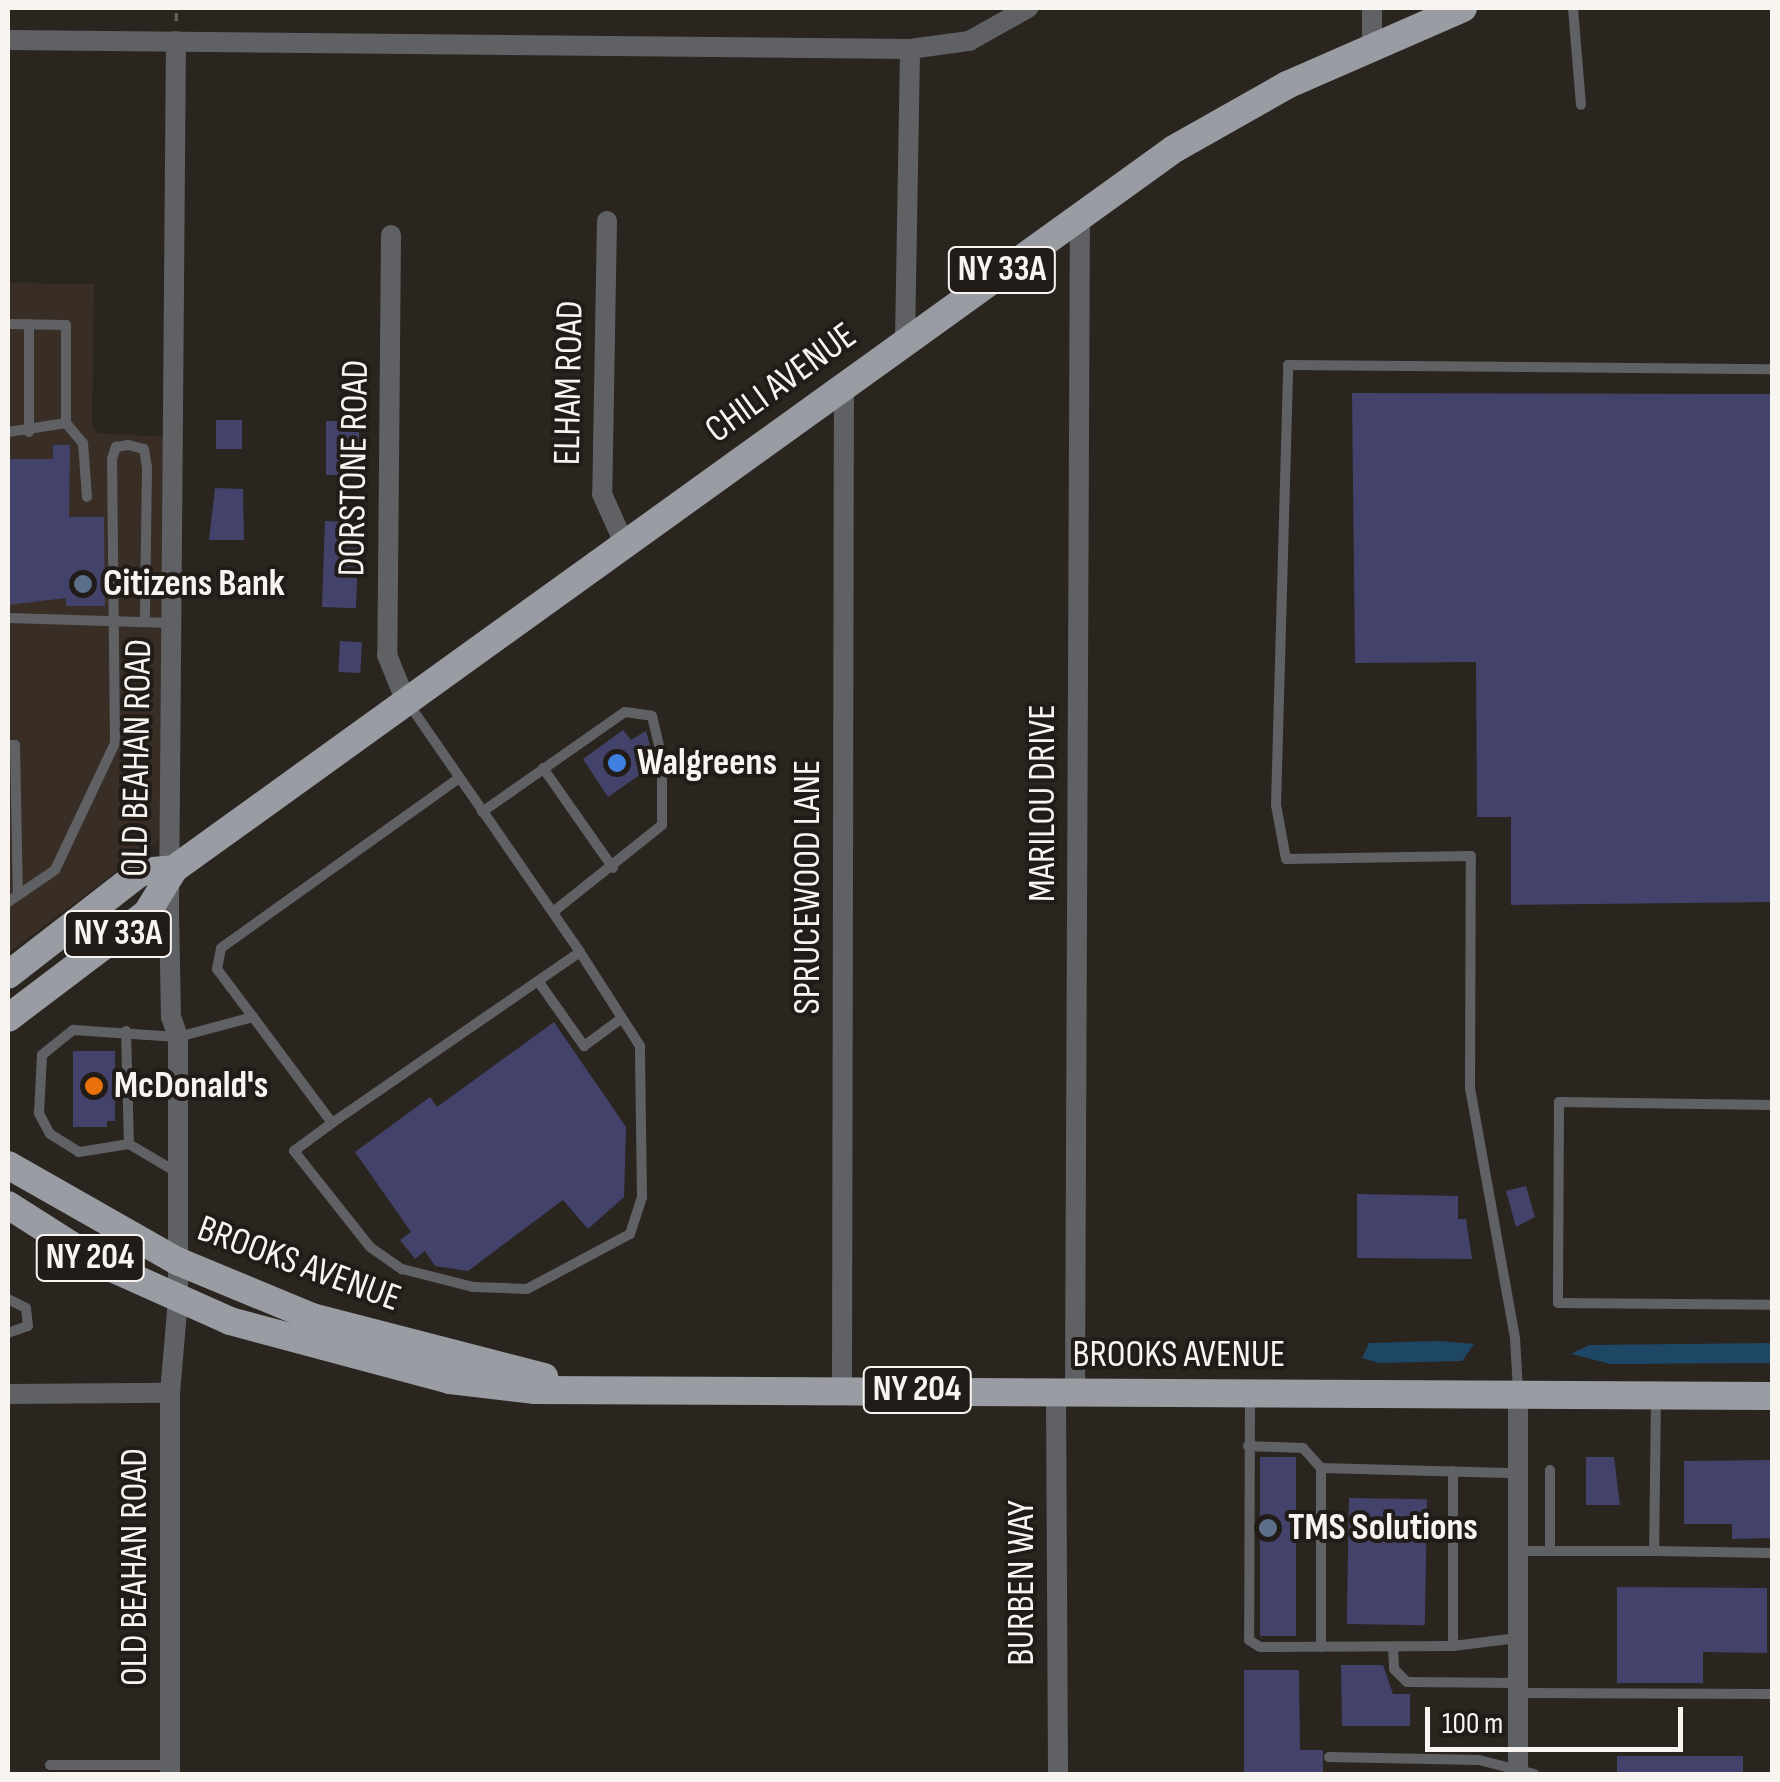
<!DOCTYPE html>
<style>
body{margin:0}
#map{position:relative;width:1780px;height:1782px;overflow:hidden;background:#2b2520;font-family:"Sofia Sans Condensed",sans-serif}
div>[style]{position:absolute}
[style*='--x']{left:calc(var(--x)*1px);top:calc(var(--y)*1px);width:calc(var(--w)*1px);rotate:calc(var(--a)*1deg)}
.built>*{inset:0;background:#392e25}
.water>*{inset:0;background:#1e4765}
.building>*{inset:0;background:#43426b;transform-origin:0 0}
.path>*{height:2.5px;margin-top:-1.25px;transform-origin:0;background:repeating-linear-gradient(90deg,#6b6561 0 8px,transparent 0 13px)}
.service>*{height:10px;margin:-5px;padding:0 5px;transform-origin:5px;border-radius:5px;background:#606165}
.minor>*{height:20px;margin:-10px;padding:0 10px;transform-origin:10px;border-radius:10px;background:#606165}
.primary>*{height:28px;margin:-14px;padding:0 14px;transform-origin:14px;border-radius:14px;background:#999ca3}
.dots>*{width:28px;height:28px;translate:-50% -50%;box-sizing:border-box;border:5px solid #211c17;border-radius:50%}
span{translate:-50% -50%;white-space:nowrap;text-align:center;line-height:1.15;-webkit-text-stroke:8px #211c17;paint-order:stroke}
.shield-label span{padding:2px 8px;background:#211c17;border:2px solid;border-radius:8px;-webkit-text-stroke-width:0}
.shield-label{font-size:35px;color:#f8f4f0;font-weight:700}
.street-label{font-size:38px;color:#f8f4f0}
.poi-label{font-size:38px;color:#f8f4f0;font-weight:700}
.left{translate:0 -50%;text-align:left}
.frame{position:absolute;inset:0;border:10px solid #f8f4f0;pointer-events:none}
.scale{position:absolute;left:1425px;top:1707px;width:258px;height:45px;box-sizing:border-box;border:5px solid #f8f4f0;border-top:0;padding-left:12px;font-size:30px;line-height:35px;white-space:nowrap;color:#f8f4f0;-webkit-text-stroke:8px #211c17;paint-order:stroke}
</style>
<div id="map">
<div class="built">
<div style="clip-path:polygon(8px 283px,94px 284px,92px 425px,98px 433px,166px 437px,160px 839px,8px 953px)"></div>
</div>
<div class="water">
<div style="clip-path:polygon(1369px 1343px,1440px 1341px,1474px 1344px,1462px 1361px,1379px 1363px,1362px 1358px)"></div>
<div style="clip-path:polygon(1772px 1343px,1772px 1363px,1611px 1364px,1571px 1354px,1589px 1345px)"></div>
</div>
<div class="building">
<div style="clip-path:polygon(1352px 393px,1772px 394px,1772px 902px,1511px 905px,1511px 817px,1477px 817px,1476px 662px,1355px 663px)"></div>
<div style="left:216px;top:420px;width:26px;height:29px"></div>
<div style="left:326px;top:421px;width:33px;height:54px"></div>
<div style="clip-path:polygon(53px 445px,70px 445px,69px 517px,104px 517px,105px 606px,66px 606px,66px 598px,8px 605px,8px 459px,53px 459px)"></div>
<div style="clip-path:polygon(215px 488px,243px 489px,244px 540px,209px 540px)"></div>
<div style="left:325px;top:521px;width:34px;height:86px;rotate:2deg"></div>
<div style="left:340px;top:641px;width:22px;height:31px;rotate:3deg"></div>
<div style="clip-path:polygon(623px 730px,631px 740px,646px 731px,651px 749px,642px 755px,651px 767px,608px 797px,583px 759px)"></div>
<div style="clip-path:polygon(554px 1022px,626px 1127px,624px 1197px,588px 1229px,563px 1200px,468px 1271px,435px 1266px,425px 1251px,415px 1259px,400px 1240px,411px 1232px,355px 1152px,430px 1097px,437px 1107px)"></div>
<div style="clip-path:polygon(73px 1051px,115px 1051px,115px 1121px,107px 1121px,107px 1127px,73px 1127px)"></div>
<div style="clip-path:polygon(1526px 1186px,1535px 1217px,1516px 1227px,1506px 1191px)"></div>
<div style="clip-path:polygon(1357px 1194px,1458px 1196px,1458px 1219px,1466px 1219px,1472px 1259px,1357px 1258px)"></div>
<div style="left:1260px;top:1457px;width:36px;height:179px"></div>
<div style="clip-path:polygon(1586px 1457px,1614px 1457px,1620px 1505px,1586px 1505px)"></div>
<div style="clip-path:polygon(1772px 1460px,1772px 1538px,1732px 1539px,1732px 1524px,1684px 1524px,1684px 1461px)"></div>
<div style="left:1349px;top:1498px;width:78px;height:126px;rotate:1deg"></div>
<div style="clip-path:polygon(1617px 1587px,1767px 1588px,1767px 1653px,1703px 1652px,1703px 1683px,1617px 1683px)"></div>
<div style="clip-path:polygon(1341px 1665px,1383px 1665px,1393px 1694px,1410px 1694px,1410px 1726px,1342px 1726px)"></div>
<div style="clip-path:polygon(1244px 1670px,1299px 1670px,1300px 1750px,1323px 1750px,1323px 1774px,1244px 1774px)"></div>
<div style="left:1617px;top:1756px;width:126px;height:18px"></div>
</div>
<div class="path">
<div style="--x:176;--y:21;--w:13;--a:-90"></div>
</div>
<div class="service">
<div style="--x:1573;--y:8;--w:97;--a:85.3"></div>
<div style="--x:8;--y:324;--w:58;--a:1"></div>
<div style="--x:66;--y:325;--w:98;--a:90"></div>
<div style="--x:8;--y:432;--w:59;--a:-8.8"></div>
<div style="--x:66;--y:423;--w:26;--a:50"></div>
<div style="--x:83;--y:443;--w:54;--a:85.8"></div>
<div style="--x:29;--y:432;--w:108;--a:-90"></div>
<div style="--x:8;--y:618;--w:163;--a:1.8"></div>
<div style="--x:8;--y:745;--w:7;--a:0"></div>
<div style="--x:15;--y:745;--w:150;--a:88.9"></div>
<div style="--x:543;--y:768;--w:122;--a:55"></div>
<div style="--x:482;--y:812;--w:174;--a:-35"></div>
<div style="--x:625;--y:712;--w:27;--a:8"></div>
<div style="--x:652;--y:716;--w:43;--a:76.6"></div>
<div style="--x:662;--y:758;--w:67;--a:90"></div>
<div style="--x:662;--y:825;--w:139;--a:141.4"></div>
<div style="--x:8;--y:902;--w:57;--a:-34.2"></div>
<div style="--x:55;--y:870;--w:140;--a:-64.7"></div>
<div style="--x:115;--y:743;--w:284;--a:-90.6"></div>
<div style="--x:112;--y:459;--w:13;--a:-72"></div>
<div style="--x:116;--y:447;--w:12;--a:-9"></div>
<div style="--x:128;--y:445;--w:16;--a:14"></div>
<div style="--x:144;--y:449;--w:18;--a:81"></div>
<div style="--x:147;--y:467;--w:152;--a:90.8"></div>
<div style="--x:538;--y:981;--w:80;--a:54.7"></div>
<div style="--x:584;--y:1046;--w:47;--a:-36.4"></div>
<div style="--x:253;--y:1017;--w:60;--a:-126.9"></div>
<div style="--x:217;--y:969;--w:21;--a:-79"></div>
<div style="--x:221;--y:948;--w:292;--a:-35.5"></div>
<div style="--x:126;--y:1031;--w:113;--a:88.5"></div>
<div style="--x:1772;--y:1105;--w:213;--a:-179.2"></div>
<div style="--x:1559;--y:1102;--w:201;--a:90.3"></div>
<div style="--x:1558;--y:1303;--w:214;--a:0.5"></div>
<div style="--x:332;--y:1123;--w:47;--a:143.6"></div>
<div style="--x:294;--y:1151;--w:122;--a:51.6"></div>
<div style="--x:370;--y:1247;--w:39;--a:35"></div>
<div style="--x:402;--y:1269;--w:73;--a:14.2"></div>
<div style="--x:473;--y:1287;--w:54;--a:2.1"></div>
<div style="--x:527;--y:1289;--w:117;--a:-28.1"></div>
<div style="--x:630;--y:1234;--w:39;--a:-72"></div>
<div style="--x:642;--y:1197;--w:151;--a:-90.8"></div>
<div style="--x:640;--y:1046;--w:112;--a:-122.6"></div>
<div style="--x:178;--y:1173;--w:57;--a:-149.4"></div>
<div style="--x:129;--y:1144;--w:51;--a:170.9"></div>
<div style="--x:79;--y:1152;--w:34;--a:-148"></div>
<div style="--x:50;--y:1134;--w:24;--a:-118"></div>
<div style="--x:39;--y:1113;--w:58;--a:-87"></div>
<div style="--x:42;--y:1055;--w:40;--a:-39"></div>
<div style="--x:73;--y:1030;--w:105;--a:3.8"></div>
<div style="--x:178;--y:1037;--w:78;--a:-14.9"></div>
<div style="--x:253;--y:1017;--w:132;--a:53.3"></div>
<div style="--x:332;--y:1123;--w:301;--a:-34.6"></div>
<div style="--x:580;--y:952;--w:301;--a:-124.6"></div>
<div style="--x:8;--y:1299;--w:20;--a:27"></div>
<div style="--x:26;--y:1308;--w:18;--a:84"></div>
<div style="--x:28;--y:1326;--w:21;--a:161"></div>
<div style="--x:1518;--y:1390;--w:52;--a:-93.3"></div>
<div style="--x:1515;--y:1338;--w:254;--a:-100.2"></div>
<div style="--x:1470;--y:1088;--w:232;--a:-89.8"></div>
<div style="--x:1471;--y:856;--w:185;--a:179.1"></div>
<div style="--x:1286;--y:859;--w:55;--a:-100.5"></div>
<div style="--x:1276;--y:805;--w:440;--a:-88.4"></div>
<div style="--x:1288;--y:365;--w:484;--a:0.5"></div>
<div style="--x:1250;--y:1394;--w:246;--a:90.2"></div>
<div style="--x:1249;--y:1640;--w:13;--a:32"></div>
<div style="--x:1260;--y:1647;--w:193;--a:-0.3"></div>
<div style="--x:1453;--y:1646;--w:65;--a:-7"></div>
<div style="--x:1656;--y:1396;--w:155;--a:90.7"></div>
<div style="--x:1654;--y:1551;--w:118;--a:1"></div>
<div style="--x:1248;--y:1446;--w:55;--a:2.1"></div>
<div style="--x:1303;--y:1448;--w:27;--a:48"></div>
<div style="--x:1321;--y:1468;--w:196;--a:1.5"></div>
<div style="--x:1453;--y:1471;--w:175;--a:90"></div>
<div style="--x:1550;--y:1550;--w:80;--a:-90"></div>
<div style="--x:1518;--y:1551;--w:136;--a:0"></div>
<div style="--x:1321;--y:1647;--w:179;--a:-90"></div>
<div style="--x:1393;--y:1647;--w:22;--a:87"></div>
<div style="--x:1394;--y:1669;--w:18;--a:45"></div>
<div style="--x:1407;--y:1682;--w:111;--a:0.5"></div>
<div style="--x:1519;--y:1693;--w:253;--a:0.2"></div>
<div style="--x:1329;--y:1757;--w:150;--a:1.1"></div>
<div style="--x:1479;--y:1760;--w:57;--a:14.3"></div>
<div style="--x:50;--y:1765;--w:119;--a:0"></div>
</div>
<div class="minor">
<div style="--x:8;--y:40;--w:902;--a:0.57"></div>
<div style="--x:910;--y:49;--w:60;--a:-7.7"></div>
<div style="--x:969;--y:41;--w:68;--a:-29.2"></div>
<div style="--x:1372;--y:48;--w:40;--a:-90"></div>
<div style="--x:607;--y:221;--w:273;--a:91"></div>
<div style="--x:602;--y:494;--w:54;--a:65.8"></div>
<div style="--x:391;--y:235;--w:420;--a:90.5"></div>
<div style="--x:387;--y:655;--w:48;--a:67.8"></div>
<div style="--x:905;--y:339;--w:290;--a:-89"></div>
<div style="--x:842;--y:1390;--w:1006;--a:-89.89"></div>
<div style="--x:1056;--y:1392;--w:382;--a:89.7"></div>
<div style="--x:1075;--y:1392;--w:1178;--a:-89.76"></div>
<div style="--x:1518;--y:1393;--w:381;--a:90"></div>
<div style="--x:8;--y:1394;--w:162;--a:-0.4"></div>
<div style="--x:170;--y:1774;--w:381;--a:-90"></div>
<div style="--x:170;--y:1393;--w:93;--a:-85.1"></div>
<div style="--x:178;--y:1300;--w:263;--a:-90"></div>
<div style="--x:178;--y:1037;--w:21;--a:-109"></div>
<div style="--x:171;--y:1017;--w:108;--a:-91.1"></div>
<div style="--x:169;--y:909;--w:868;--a:-89.54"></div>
</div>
<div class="primary">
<div style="--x:8;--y:975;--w:168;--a:-37.8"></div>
<div style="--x:141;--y:872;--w:33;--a:-5"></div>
<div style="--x:8;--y:1018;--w:174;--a:-37.1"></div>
<div style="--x:147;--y:913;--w:52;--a:-58.5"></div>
<div style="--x:174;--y:869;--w:1232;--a:-35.75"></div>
<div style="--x:1174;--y:149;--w:130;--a:-29.5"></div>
<div style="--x:1287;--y:85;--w:192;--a:-23.6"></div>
<div style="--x:8;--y:1165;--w:194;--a:29.6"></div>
<div style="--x:177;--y:1261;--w:146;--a:22.5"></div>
<div style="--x:312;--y:1317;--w:240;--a:14.5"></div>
<div style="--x:8;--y:1205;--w:104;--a:32.5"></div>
<div style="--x:96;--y:1261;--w:147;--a:24.1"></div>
<div style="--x:230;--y:1321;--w:228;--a:15"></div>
<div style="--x:450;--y:1380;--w:86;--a:6.7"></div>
<div style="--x:535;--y:1390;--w:1237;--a:0.28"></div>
</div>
<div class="dots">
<div style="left:83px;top:584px;background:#5c6f8a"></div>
<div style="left:617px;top:763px;background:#3f7fe0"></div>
<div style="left:94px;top:1086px;background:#e8710a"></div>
<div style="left:1268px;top:1528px;background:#5c6f8a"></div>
</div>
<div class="shield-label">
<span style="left:1002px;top:270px">NY 33A</span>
<span style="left:118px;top:934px">NY 33A</span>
<span style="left:90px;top:1258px">NY 204</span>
<span style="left:917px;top:1390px">NY 204</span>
</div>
<div class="street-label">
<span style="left:569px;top:383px;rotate:-89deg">ELHAM ROAD</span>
<span style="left:781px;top:383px;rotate:-36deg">CHILI AVENUE</span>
<span style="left:354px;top:468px;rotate:-89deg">DORSTONE ROAD</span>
<span style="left:137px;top:758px;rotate:-89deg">OLD BEAHAN ROAD</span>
<span style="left:1043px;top:803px;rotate:-90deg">MARILOU DRIVE</span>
<span style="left:808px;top:887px;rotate:-90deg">SPRUCEWOOD LANE</span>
<span style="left:299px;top:1264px;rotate:20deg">BROOKS AVENUE</span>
<span style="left:1179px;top:1355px">BROOKS AVENUE</span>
<span style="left:135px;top:1567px;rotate:-90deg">OLD BEAHAN ROAD</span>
<span style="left:1022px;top:1583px;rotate:-90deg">BURBEN WAY</span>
</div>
<div class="poi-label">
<span class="left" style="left:103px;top:584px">Citizens Bank</span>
<span class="left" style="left:637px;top:763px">Walgreens</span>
<span class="left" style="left:114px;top:1086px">McDonald's</span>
<span class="left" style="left:1288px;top:1528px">TMS Solutions</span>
</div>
<div class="frame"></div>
<div class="scale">100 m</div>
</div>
